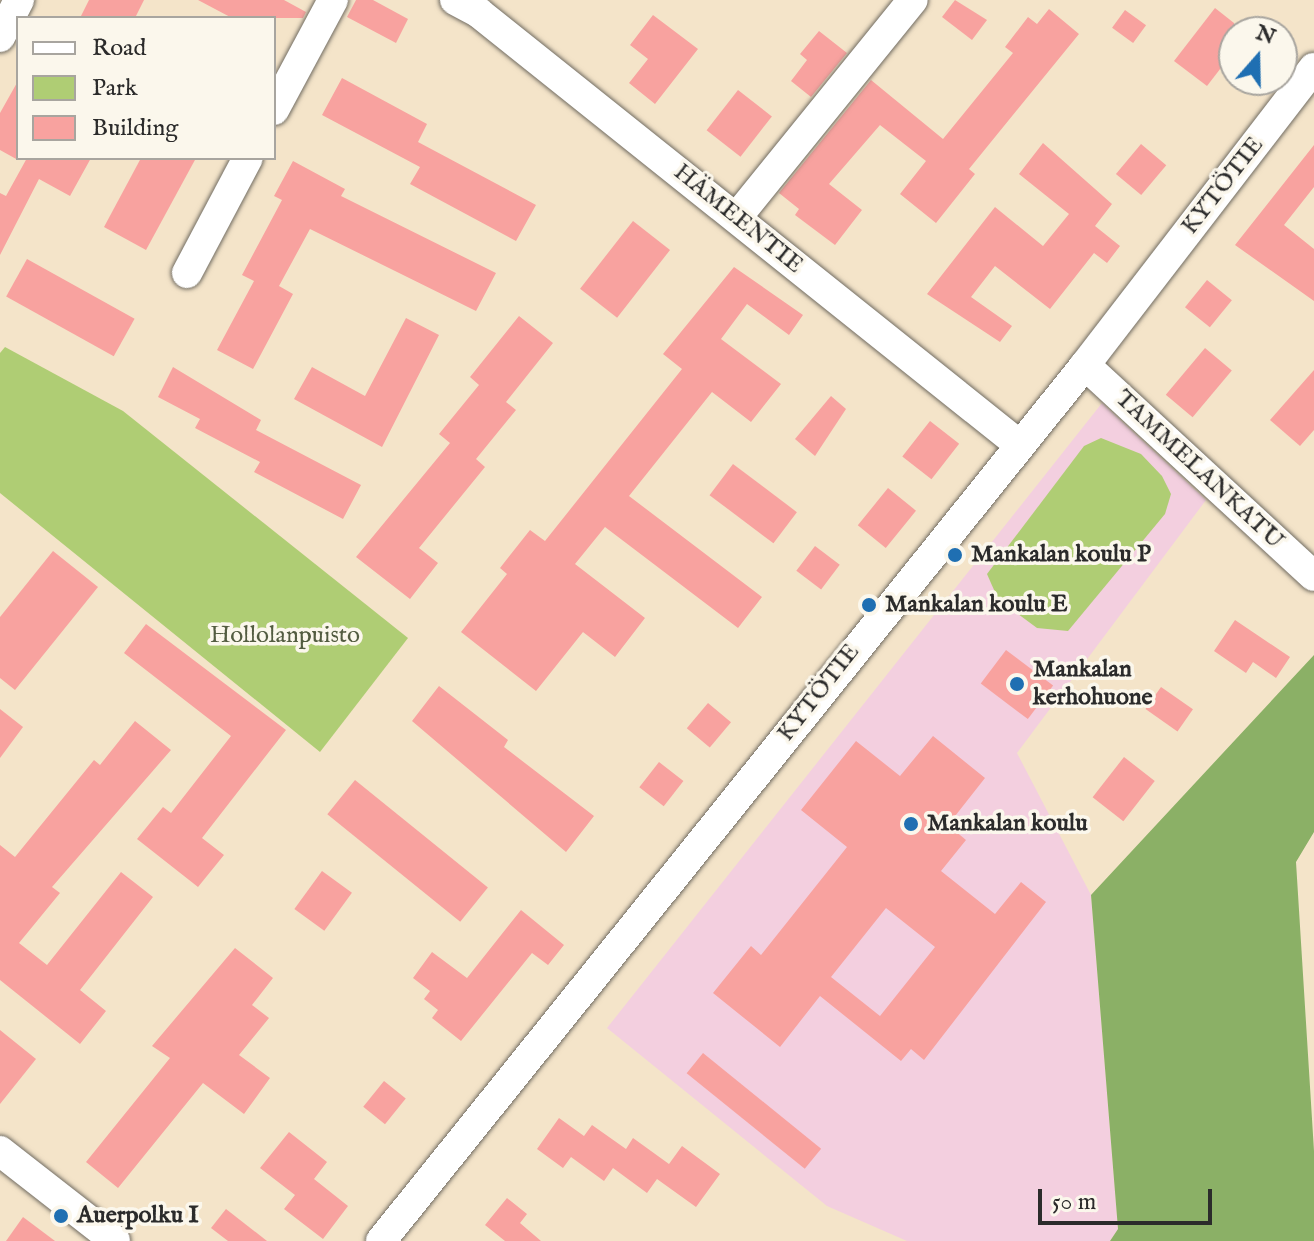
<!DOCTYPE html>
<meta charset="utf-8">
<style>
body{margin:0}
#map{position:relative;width:1314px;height:1241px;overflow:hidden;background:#f4e4c9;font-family:"IM FELL English",serif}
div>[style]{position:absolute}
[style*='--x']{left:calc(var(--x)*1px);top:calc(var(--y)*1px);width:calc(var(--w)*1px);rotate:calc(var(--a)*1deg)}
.built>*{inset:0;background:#f3cfdf}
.green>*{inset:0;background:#afcd74}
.forest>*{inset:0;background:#8bb066}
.building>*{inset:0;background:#f8a29f;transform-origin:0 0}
.roads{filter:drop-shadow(0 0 2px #716c62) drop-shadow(0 0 2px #716c62)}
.minor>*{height:30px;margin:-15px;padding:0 15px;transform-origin:15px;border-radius:15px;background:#fff}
.dots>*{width:22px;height:22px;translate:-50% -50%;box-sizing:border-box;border:4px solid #fbf7ec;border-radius:50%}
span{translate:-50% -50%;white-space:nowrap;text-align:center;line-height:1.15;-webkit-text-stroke:7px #fbf7ec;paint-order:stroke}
.street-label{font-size:24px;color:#2b2b2b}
.poi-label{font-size:24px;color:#2b2b2b;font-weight:700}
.left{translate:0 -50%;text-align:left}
.park-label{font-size:24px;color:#535c41}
.legend{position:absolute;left:16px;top:16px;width:260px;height:144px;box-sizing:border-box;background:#fbf7ec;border:2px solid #a8a59f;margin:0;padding:10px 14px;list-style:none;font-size:24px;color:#2b2b2b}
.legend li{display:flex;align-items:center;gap:16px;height:40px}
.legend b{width:40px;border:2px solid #a8a59f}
.north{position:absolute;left:1218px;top:16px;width:80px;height:80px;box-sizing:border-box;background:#fbf7ec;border:2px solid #a8a59f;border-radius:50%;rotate:20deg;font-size:22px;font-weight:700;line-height:32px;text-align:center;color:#2b2b2b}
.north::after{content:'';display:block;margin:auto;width:28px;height:36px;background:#1f6fb2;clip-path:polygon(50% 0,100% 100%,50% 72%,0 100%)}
.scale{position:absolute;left:1038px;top:1189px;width:174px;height:36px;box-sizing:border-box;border:4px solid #2b2b2b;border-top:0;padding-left:10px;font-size:24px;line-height:28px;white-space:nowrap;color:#2b2b2b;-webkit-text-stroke:6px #fbf7ec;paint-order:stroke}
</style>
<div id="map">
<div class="built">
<div style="clip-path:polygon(1102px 403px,1206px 500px,1017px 753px,1091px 895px,1118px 1229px,1110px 1241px,907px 1241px,827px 1206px,607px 1028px)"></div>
</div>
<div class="green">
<div style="clip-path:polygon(5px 347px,123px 411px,408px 638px,320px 752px,0 493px,0 353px)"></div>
<div style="clip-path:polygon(1101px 438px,1141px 454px,1162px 476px,1171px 494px,1165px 514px,1068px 631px,1037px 628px,998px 599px,987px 574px,1084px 446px)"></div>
</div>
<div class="forest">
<div style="clip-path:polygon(1314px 655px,1314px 832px,1296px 862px,1314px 1151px,1314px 1241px,1110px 1241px,1118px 1229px,1091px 895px)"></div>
</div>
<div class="building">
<div style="clip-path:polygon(89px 0,144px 0,135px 18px,80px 18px)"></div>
<div style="clip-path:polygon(198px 0,284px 0,306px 12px,303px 18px,232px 18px)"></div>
<div style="clip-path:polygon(356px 0,373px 0,408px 19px,396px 43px,347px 17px)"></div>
<div style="clip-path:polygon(955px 0,987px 20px,972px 40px,942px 17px)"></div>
<div style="clip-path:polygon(1215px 8px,1234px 23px,1234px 51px,1207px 86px,1174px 61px)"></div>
<div style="clip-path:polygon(1049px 9px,1079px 34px,969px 169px,975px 174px,936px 223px,900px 194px,926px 161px,880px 125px,829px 184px,862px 210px,835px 245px,795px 215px,799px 209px,779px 193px,871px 80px,943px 139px,1013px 53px,1005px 47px,1028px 17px,1037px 24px)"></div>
<div style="left:1125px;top:10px;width:26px;height:22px;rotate:36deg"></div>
<div style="clip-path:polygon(653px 15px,698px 49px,655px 104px,629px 83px,648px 59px,630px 45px)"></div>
<div style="clip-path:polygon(819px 31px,847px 53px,811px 97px,791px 81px,807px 60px,800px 54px)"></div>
<div style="clip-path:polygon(342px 78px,427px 124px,418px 142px,536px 205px,516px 241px,410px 184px,420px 167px,322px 115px)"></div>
<div style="clip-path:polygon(18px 81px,18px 160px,0 150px,0 113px)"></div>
<div style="left:738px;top:90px;width:43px;height:51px;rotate:38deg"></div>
<div style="clip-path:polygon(1043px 143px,1112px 204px,1095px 226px,1120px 246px,1107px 263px,1094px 253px,1050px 309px,995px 266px,971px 297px,1012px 326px,1000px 342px,927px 294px,995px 207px,1043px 246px,1069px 214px,1019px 174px)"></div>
<div style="left:1141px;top:144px;width:33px;height:39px;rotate:40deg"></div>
<div style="clip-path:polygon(1314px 145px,1314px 187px,1284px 225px,1314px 249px,1314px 301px,1235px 245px)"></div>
<div style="clip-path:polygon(27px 158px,91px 158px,70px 196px,39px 179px,0 255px,0 193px,6px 196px)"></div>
<div style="clip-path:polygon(141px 158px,196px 158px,146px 250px,104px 227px)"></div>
<div style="clip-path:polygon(293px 161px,345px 189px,341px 196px,496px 273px,476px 311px,310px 229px,279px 286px,293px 294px,253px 369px,217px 350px,254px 281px,242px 275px,282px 200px,274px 196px)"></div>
<div style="left:633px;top:221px;width:47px;height:86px;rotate:38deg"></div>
<div style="left:27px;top:259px;width:123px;height:43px;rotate:29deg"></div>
<div style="clip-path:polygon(734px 267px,803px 315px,789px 335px,747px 304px,721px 339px,781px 384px,751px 422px,712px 392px,629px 496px,762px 597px,738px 628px,605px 527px,575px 564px,645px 618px,615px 657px,583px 632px,536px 691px,461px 632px,507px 574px,500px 568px,530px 530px,545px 541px,682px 369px,663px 354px)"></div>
<div style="left:1207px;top:280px;width:32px;height:35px;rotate:39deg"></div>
<div style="clip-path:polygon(519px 316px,553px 343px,506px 402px,516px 410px,476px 459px,485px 467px,419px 548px,438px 563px,410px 599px,356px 557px,450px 443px,439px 434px,479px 385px,470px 377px)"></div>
<div style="clip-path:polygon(406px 318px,439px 335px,382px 447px,294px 399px,312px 367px,365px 396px)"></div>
<div style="left:1205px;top:348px;width:35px;height:61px;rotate:40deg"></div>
<div style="clip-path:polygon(173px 367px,261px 420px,256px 430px,361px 485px,343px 519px,254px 472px,260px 462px,195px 428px,200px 419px,158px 397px)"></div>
<div style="clip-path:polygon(1314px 370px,1314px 430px,1300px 446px,1270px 420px)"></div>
<div style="clip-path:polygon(831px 396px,846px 409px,815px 456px,795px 439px)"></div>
<div style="left:930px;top:421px;width:37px;height:45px;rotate:38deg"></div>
<div style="left:733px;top:464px;width:80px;height:39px;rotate:37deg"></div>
<div style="left:888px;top:488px;width:36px;height:48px;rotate:39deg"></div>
<div style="left:815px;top:546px;width:31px;height:31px;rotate:37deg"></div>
<div style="clip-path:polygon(53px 551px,98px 587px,15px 690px,0 678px,0 617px)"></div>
<div style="clip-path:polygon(1235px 620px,1290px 657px,1276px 678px,1253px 662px,1246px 673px,1214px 651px)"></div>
<div style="clip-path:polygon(146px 624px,286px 730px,202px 838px,224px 855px,198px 887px,137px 839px,163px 807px,171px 813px,231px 736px,124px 653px)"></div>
<div style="left:1006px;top:650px;width:59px;height:42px;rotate:37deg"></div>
<div style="clip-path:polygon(439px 686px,508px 740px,504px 747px,594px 816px,566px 852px,412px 721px)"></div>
<div style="left:1161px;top:687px;width:39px;height:27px;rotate:35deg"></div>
<div style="left:708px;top:703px;width:30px;height:33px;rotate:40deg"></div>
<div style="clip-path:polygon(0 709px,23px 727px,0 758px)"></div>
<div style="clip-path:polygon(135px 721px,171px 750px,52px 887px,60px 893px,19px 943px,47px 965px,121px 872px,153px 897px,80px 990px,106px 1011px,80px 1044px,0 980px,0 845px,15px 857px,94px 760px,100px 765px)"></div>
<div style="clip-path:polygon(evenodd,933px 736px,985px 778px,948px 825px,966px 840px,941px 871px,995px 914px,1021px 882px,1046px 902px,924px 1060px,911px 1049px,901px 1061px,820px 996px,780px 1047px,713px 993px,751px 946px,761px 955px,847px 847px,801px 810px,856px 741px,900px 776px,933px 736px,886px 908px,935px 947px,880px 1016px,831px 977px,886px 908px)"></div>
<div style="left:1124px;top:757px;width:39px;height:51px;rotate:38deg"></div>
<div style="left:659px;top:762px;width:31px;height:32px;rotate:38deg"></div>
<div style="left:355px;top:780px;width:171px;height:44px;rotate:39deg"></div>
<div style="left:322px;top:871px;width:37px;height:47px;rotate:36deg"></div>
<div style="clip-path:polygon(521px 910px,564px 945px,548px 965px,532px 953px,461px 1041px,432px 1018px,438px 1010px,424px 999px,430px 991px,413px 978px,432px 952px,467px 978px)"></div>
<div style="clip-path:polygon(235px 948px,273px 978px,252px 1005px,269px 1018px,239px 1055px,270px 1078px,244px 1114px,203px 1083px,118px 1188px,86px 1162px,170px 1058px,152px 1046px)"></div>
<div style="clip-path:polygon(0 1030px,36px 1059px,0 1104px)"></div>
<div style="left:703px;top:1053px;width:152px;height:26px;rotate:39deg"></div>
<div style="left:384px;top:1081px;width:28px;height:33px;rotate:39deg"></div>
<div style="clip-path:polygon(559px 1118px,584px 1136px,592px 1125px,626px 1149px,633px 1138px,669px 1164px,682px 1146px,720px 1174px,696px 1207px,657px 1179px,647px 1193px,613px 1168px,604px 1181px,571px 1157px,563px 1168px,537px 1149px)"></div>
<div style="clip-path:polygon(289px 1132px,327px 1162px,314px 1179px,348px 1206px,323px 1239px,284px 1209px,295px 1195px,260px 1168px)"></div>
<div style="clip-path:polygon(507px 1198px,527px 1214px,520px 1223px,541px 1241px,505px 1241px,485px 1225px)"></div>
<div style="clip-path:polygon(226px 1209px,267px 1241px,228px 1241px,211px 1228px)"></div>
<div style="clip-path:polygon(23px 1217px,55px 1241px,6px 1241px)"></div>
</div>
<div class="roads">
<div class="minor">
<div style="--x:455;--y:0;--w:27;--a:28"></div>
<div style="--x:479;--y:13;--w:689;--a:38.63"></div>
<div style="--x:0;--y:37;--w:42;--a:-62.8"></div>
<div style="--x:274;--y:110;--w:125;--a:-61.8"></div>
<div style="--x:737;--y:217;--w:279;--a:-51"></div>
<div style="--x:187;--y:273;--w:130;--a:-62.1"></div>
<div style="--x:1085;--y:365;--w:311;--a:42.7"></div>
<div style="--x:0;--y:1151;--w:146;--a:38"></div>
<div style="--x:381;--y:1241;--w:1124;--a:-51.21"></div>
<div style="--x:1085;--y:365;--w:375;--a:-52.4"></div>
</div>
</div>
<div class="dots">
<div style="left:955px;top:555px;background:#1f6fb2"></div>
<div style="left:869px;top:605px;background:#1f6fb2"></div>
<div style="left:1017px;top:684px;background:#1f6fb2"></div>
<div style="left:911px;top:824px;background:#1f6fb2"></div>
<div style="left:61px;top:1216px;background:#1f6fb2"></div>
</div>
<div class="street-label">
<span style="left:1223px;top:186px;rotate:-52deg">KYTÖTIE</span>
<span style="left:738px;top:219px;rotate:39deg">HÄMEENTIE</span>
<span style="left:1199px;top:470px;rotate:43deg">TAMMELANKATU</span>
<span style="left:819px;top:693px;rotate:-52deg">KYTÖTIE</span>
</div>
<div class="poi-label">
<span class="left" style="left:971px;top:555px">Mankalan koulu P</span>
<span class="left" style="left:885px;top:605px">Mankalan koulu E</span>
<span class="left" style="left:1033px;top:684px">Mankalan<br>kerhohuone</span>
<span class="left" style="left:927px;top:824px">Mankalan koulu</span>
<span class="left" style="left:77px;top:1216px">Auerpolku I</span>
</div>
<div class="park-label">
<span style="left:285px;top:636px">Hollolanpuisto</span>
</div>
<ul class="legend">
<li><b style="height:10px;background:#fff"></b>Road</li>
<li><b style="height:22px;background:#afcd74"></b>Park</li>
<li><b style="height:22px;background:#f8a29f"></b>Building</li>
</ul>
<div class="north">N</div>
<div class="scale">50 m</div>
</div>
